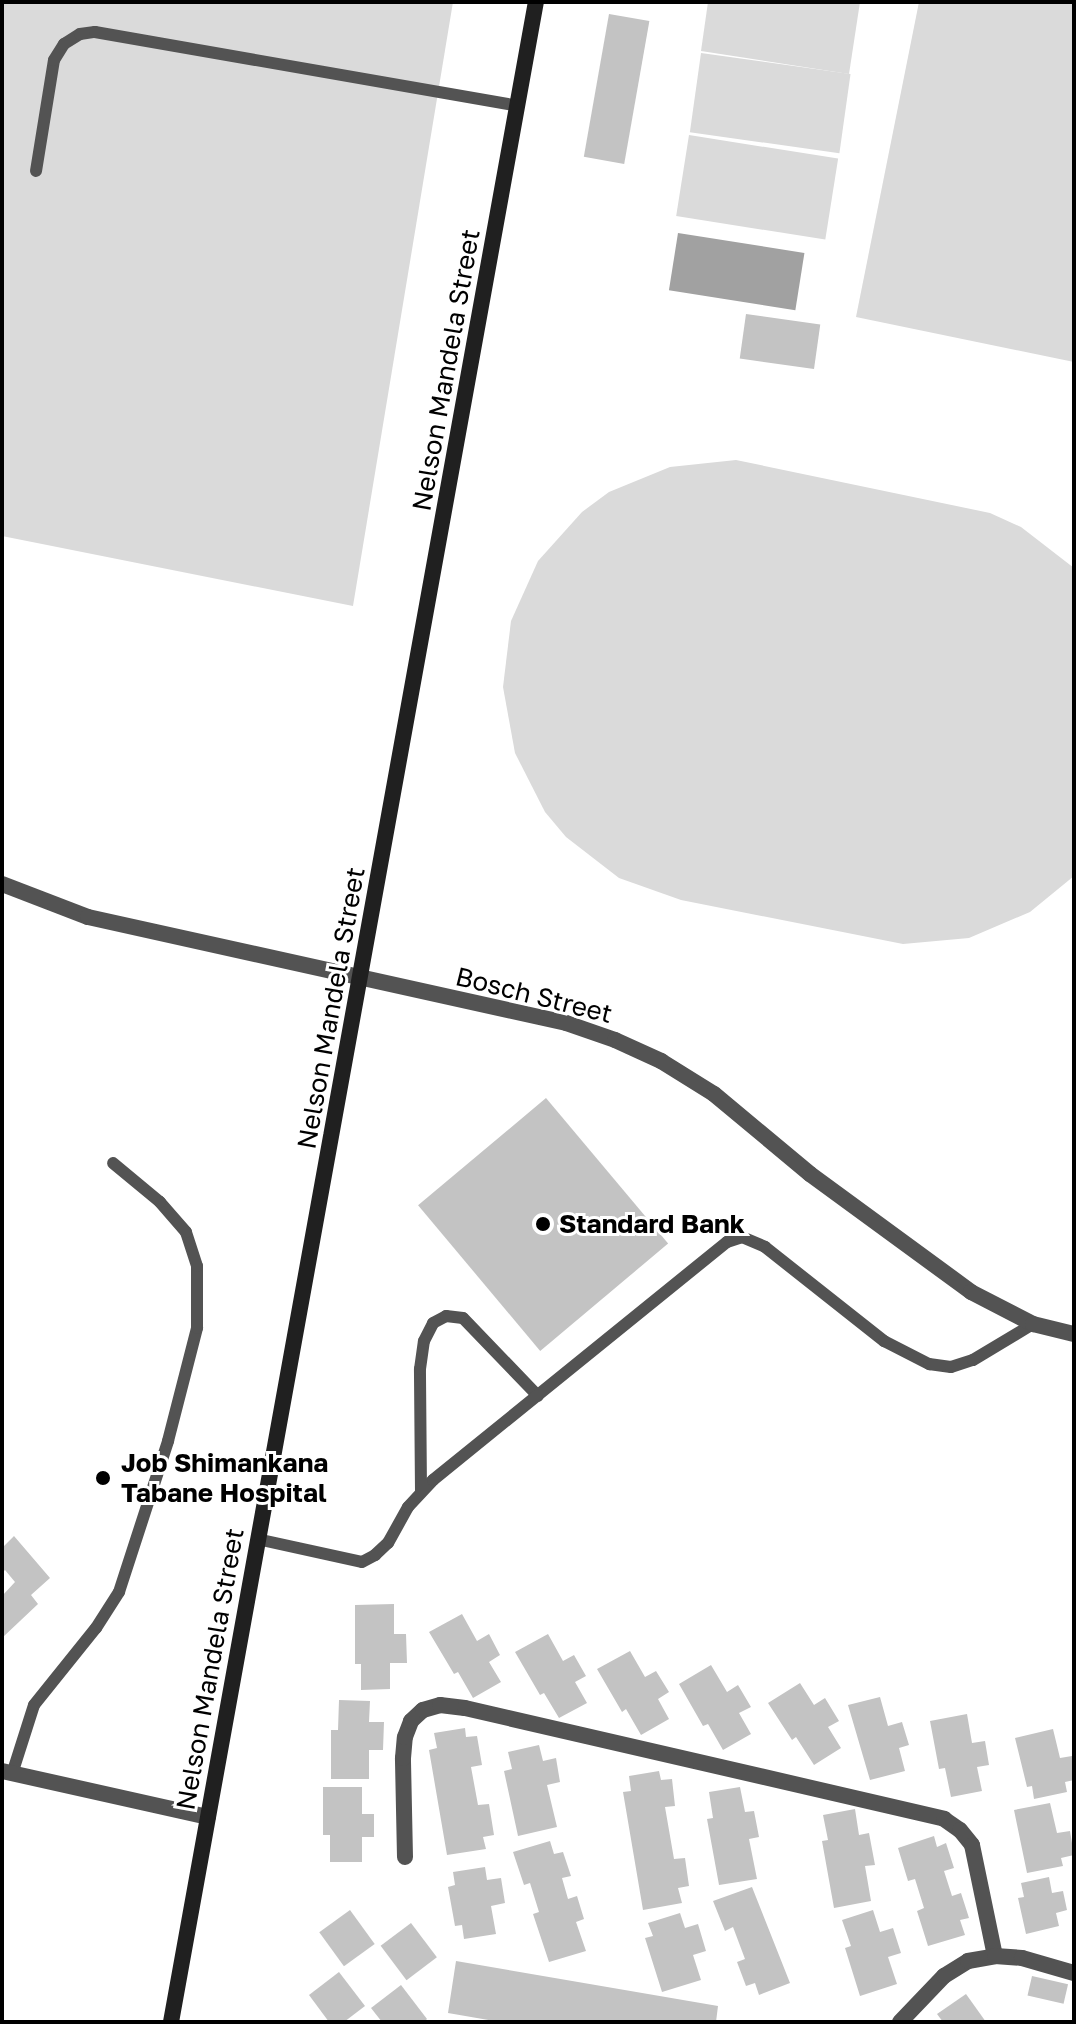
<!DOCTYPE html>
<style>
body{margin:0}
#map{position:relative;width:1076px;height:2024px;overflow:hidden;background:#fff;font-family:"Golos Text",sans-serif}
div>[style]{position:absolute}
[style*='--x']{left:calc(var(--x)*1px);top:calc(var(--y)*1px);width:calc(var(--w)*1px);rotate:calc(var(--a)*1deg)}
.green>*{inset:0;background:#dadada;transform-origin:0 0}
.water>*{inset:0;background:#a1a1a1;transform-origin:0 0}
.building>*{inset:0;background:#c3c3c3;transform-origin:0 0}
.service>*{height:12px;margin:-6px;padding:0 6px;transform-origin:6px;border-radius:6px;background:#535353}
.minor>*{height:16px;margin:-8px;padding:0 8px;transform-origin:8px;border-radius:8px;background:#535353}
.tertiary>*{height:16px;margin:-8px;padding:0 8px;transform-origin:8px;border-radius:8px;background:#535353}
.secondary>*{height:16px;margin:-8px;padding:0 8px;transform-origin:8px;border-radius:8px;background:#202020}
.dots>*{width:22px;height:22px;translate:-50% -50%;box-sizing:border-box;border:4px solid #fff;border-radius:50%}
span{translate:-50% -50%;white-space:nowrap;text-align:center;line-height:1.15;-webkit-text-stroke:6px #fff;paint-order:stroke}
.street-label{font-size:26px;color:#000}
.poi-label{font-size:26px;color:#000;font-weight:700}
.left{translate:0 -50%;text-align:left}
.frame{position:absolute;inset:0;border:4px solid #000;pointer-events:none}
</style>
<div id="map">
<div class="green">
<div style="clip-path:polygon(2px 2px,453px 2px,353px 606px,2px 536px)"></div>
<div style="clip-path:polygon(708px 2px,860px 2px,849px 74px,701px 51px)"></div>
<div style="clip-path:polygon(919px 2px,1074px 2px,1074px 362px,856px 317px)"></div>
<div style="left:701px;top:53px;width:151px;height:80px;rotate:8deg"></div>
<div style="left:689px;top:135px;width:151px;height:82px;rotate:9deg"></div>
<div style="clip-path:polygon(736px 460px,990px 513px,1021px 527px,1074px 568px,1074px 876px,1030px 912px,969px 938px,903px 944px,681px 900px,619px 878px,566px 837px,545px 812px,515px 753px,503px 687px,511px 621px,538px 561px,582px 512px,609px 492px,670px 467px)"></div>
</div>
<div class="water">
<div style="left:678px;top:233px;width:128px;height:58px;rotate:9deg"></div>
</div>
<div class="building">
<div style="left:609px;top:14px;width:41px;height:145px;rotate:10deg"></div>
<div style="left:746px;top:314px;width:75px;height:45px;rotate:8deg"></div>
<div style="left:546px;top:1098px;width:190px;height:167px;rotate:50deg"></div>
<div style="clip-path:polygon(14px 1536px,50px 1578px,31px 1595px,38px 1604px,2px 1638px,2px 1596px,15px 1582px,5px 1570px,2px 1573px,2px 1548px)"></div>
<div style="clip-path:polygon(394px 1604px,394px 1634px,406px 1634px,407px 1663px,390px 1663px,390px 1689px,361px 1690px,361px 1664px,355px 1664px,355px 1605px)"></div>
<div style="clip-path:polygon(462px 1614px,477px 1641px,489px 1634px,500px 1655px,489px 1662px,501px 1682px,473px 1698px,458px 1672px,454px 1674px,429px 1632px)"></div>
<div style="clip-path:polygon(548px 1634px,563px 1661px,574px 1655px,586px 1676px,575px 1682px,587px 1703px,559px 1718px,544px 1693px,540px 1695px,515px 1652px)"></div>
<div style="clip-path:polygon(630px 1651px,645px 1677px,656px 1671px,669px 1692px,658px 1699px,669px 1719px,641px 1735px,626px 1709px,622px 1712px,597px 1669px)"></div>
<div style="clip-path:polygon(711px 1665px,727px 1692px,738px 1685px,751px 1707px,739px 1713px,751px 1734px,723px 1750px,708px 1724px,703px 1726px,679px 1684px)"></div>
<div style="clip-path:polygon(800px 1683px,814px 1705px,825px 1698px,839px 1721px,828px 1727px,841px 1748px,814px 1765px,796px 1737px,792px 1740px,768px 1703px)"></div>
<div style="clip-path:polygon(880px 1697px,888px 1726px,902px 1722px,909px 1745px,899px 1748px,905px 1771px,870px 1780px,848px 1705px)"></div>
<div style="clip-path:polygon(339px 1700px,370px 1701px,369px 1722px,384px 1722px,383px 1750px,369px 1750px,369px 1779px,331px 1779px,331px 1730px,338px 1730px)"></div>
<div style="clip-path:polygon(967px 1714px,972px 1743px,985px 1741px,989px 1765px,977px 1767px,982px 1791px,951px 1797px,945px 1768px,939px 1769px,930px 1721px)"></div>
<div style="clip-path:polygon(465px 1728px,466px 1737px,477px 1736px,482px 1765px,471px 1767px,478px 1805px,489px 1804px,494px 1835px,483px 1837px,486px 1849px,447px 1855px,429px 1750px,437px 1748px,434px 1733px)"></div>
<div style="clip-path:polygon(1053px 1729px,1060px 1758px,1072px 1756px,1074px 1780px,1065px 1782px,1067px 1792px,1034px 1799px,1032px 1786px,1027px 1787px,1015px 1738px)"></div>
<div style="clip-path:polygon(539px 1745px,543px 1761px,556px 1758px,560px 1782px,547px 1785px,557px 1827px,518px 1836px,504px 1771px,512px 1769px,508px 1752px)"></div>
<div style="clip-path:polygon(659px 1771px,661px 1780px,672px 1779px,675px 1806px,665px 1807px,674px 1859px,685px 1858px,689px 1886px,678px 1888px,682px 1903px,643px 1910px,623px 1792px,631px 1791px,629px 1776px)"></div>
<div style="clip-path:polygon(323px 1787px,362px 1787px,362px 1814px,374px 1814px,374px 1837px,362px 1837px,362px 1862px,330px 1862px,330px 1835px,323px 1835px)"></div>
<div style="clip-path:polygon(740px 1787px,745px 1812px,754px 1811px,759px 1837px,749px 1839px,757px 1879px,719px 1885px,707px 1819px,713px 1818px,709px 1792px)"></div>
<div style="clip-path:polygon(1050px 1803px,1057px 1833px,1070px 1831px,1074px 1855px,1061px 1858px,1063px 1866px,1027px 1873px,1014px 1810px)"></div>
<div style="clip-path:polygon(855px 1809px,859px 1835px,869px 1833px,875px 1865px,865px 1866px,871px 1901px,834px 1908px,822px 1841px,828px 1840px,823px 1815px)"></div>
<div style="clip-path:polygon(934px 1836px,937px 1847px,946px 1843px,954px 1868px,944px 1871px,952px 1896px,961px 1893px,969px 1918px,960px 1920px,965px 1935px,928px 1946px,917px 1911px,924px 1908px,915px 1879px,908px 1881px,898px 1848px)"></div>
<div style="clip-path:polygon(550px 1841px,554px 1854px,563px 1852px,571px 1876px,562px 1878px,568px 1899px,577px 1896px,584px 1919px,576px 1922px,586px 1951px,549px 1962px,533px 1914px,539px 1912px,530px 1883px,524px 1885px,513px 1852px)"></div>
<div style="clip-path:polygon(485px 1867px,487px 1880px,501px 1878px,505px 1903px,491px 1906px,496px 1934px,464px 1939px,462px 1925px,455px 1926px,448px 1887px,455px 1885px,453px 1872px)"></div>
<div style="clip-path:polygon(1049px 1877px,1052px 1893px,1063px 1891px,1067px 1910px,1056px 1913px,1059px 1926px,1026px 1934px,1018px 1898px,1024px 1897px,1021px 1883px)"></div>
<div style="clip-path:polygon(752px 1887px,790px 1983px,759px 1995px,755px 1983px,746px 1986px,737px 1962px,745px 1959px,733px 1927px,725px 1931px,713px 1901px)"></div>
<div style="left:350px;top:1910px;width:42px;height:38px;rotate:54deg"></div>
<div style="clip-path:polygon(873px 1910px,880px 1932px,893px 1928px,901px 1953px,888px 1957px,897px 1984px,860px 1996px,845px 1948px,851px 1946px,842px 1920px)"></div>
<div style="clip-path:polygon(680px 1913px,685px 1928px,698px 1924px,706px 1951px,693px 1955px,701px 1980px,662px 1992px,645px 1938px,653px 1936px,648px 1923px)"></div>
<div style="left:411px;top:1923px;width:43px;height:38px;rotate:53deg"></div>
<div style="clip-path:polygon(456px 1961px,718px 2006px,716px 2022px,500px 2022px,448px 2013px)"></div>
<div style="clip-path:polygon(339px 1972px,365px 2006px,344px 2022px,329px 2022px,309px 1995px)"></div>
<div style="left:1032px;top:1976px;width:37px;height:20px;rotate:13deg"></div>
<div style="clip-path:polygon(401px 1985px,427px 2019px,424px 2022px,382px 2022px,371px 2008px)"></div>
<div style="clip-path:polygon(966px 1994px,986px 2022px,943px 2022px,937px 2014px)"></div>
</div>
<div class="service">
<div style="--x:36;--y:171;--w:112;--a:-80.8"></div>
<div style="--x:54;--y:60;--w:19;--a:-58"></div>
<div style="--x:64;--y:44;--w:19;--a:-32"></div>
<div style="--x:80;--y:34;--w:15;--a:-8"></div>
<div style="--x:95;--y:32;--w:428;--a:9.9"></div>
<div style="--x:421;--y:1491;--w:122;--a:-90.5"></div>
<div style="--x:420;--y:1369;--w:28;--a:-82"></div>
<div style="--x:424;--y:1341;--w:20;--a:-63"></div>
<div style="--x:433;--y:1323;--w:15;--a:-28"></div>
<div style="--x:446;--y:1316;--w:17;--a:7"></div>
<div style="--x:463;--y:1318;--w:108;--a:46.1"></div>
<div style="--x:257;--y:1539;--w:107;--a:12.4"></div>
<div style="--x:362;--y:1562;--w:15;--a:-28"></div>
<div style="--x:375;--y:1555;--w:18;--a:-43"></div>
<div style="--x:388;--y:1543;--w:41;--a:-60.9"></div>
<div style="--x:408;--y:1507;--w:37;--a:-47"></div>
<div style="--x:433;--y:1480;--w:378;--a:-39"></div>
<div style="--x:727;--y:1242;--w:16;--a:-18"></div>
<div style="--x:742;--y:1237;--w:25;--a:23"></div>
<div style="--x:765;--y:1247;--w:152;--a:38.3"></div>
<div style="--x:884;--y:1341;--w:51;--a:27.1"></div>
<div style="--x:929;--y:1364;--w:22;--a:8"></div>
<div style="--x:951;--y:1367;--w:23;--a:-18"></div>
<div style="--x:973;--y:1360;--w:70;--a:-31"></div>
<div style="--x:12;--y:1774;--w:72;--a:-72.3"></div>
<div style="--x:34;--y:1705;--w:99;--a:-51.2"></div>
<div style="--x:96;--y:1628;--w:43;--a:-57.4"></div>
<div style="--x:119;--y:1592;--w:159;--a:-72"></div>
<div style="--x:168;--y:1441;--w:117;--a:-75.6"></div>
<div style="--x:197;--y:1328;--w:62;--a:-90"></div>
<div style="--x:197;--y:1266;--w:36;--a:-108"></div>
<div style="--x:186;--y:1232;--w:40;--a:-131"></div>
<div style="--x:160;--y:1202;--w:61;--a:-140.3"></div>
</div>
<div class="minor">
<div style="--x:2;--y:1771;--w:211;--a:12.6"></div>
<div style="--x:405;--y:1857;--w:99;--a:-91.2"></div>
<div style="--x:403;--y:1758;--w:21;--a:-85"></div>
<div style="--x:405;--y:1737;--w:17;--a:-69"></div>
<div style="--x:411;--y:1721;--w:16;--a:-43"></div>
<div style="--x:423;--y:1710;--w:18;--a:-16"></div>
<div style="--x:440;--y:1705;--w:25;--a:7"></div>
<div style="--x:465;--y:1708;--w:492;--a:13"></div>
<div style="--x:944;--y:1819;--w:19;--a:35"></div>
<div style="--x:960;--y:1830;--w:19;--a:51"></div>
<div style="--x:972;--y:1845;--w:113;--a:78.3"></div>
<div style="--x:900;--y:2022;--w:64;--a:-46.3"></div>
<div style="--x:944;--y:1976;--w:28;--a:-32"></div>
<div style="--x:968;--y:1961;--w:27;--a:-10"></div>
<div style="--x:995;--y:1956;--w:27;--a:4"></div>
<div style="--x:1022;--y:1958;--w:54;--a:16.1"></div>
</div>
<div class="tertiary">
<div style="--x:2;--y:884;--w:92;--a:21"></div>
<div style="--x:88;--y:917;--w:490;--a:12.5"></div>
<div style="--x:566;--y:1023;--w:52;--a:19.1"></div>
<div style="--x:615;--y:1040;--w:51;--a:24.5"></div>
<div style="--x:661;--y:1061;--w:62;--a:31.9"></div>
<div style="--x:714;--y:1094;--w:125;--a:39.8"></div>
<div style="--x:810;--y:1174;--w:200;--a:36.2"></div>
<div style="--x:971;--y:1292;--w:70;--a:27.3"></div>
<div style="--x:1033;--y:1324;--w:42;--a:13.7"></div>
</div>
<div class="secondary">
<div style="--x:171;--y:2022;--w:2053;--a:-79.76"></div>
</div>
<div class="dots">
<div style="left:543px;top:1224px;background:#000"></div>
<div style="left:103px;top:1478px;background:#000"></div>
</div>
<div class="street-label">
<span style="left:446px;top:370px;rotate:-80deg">Nelson Mandela Street</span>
<span style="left:534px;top:995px;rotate:14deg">Bosch Street</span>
<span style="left:331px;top:1008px;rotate:-80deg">Nelson Mandela Street</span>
<span style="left:210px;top:1669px;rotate:-80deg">Nelson Mandela Street</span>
</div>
<div class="poi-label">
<span class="left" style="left:559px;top:1224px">Standard Bank</span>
<span class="left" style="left:121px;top:1478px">Job Shimankana<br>Tabane Hospital</span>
</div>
<div class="frame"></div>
</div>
